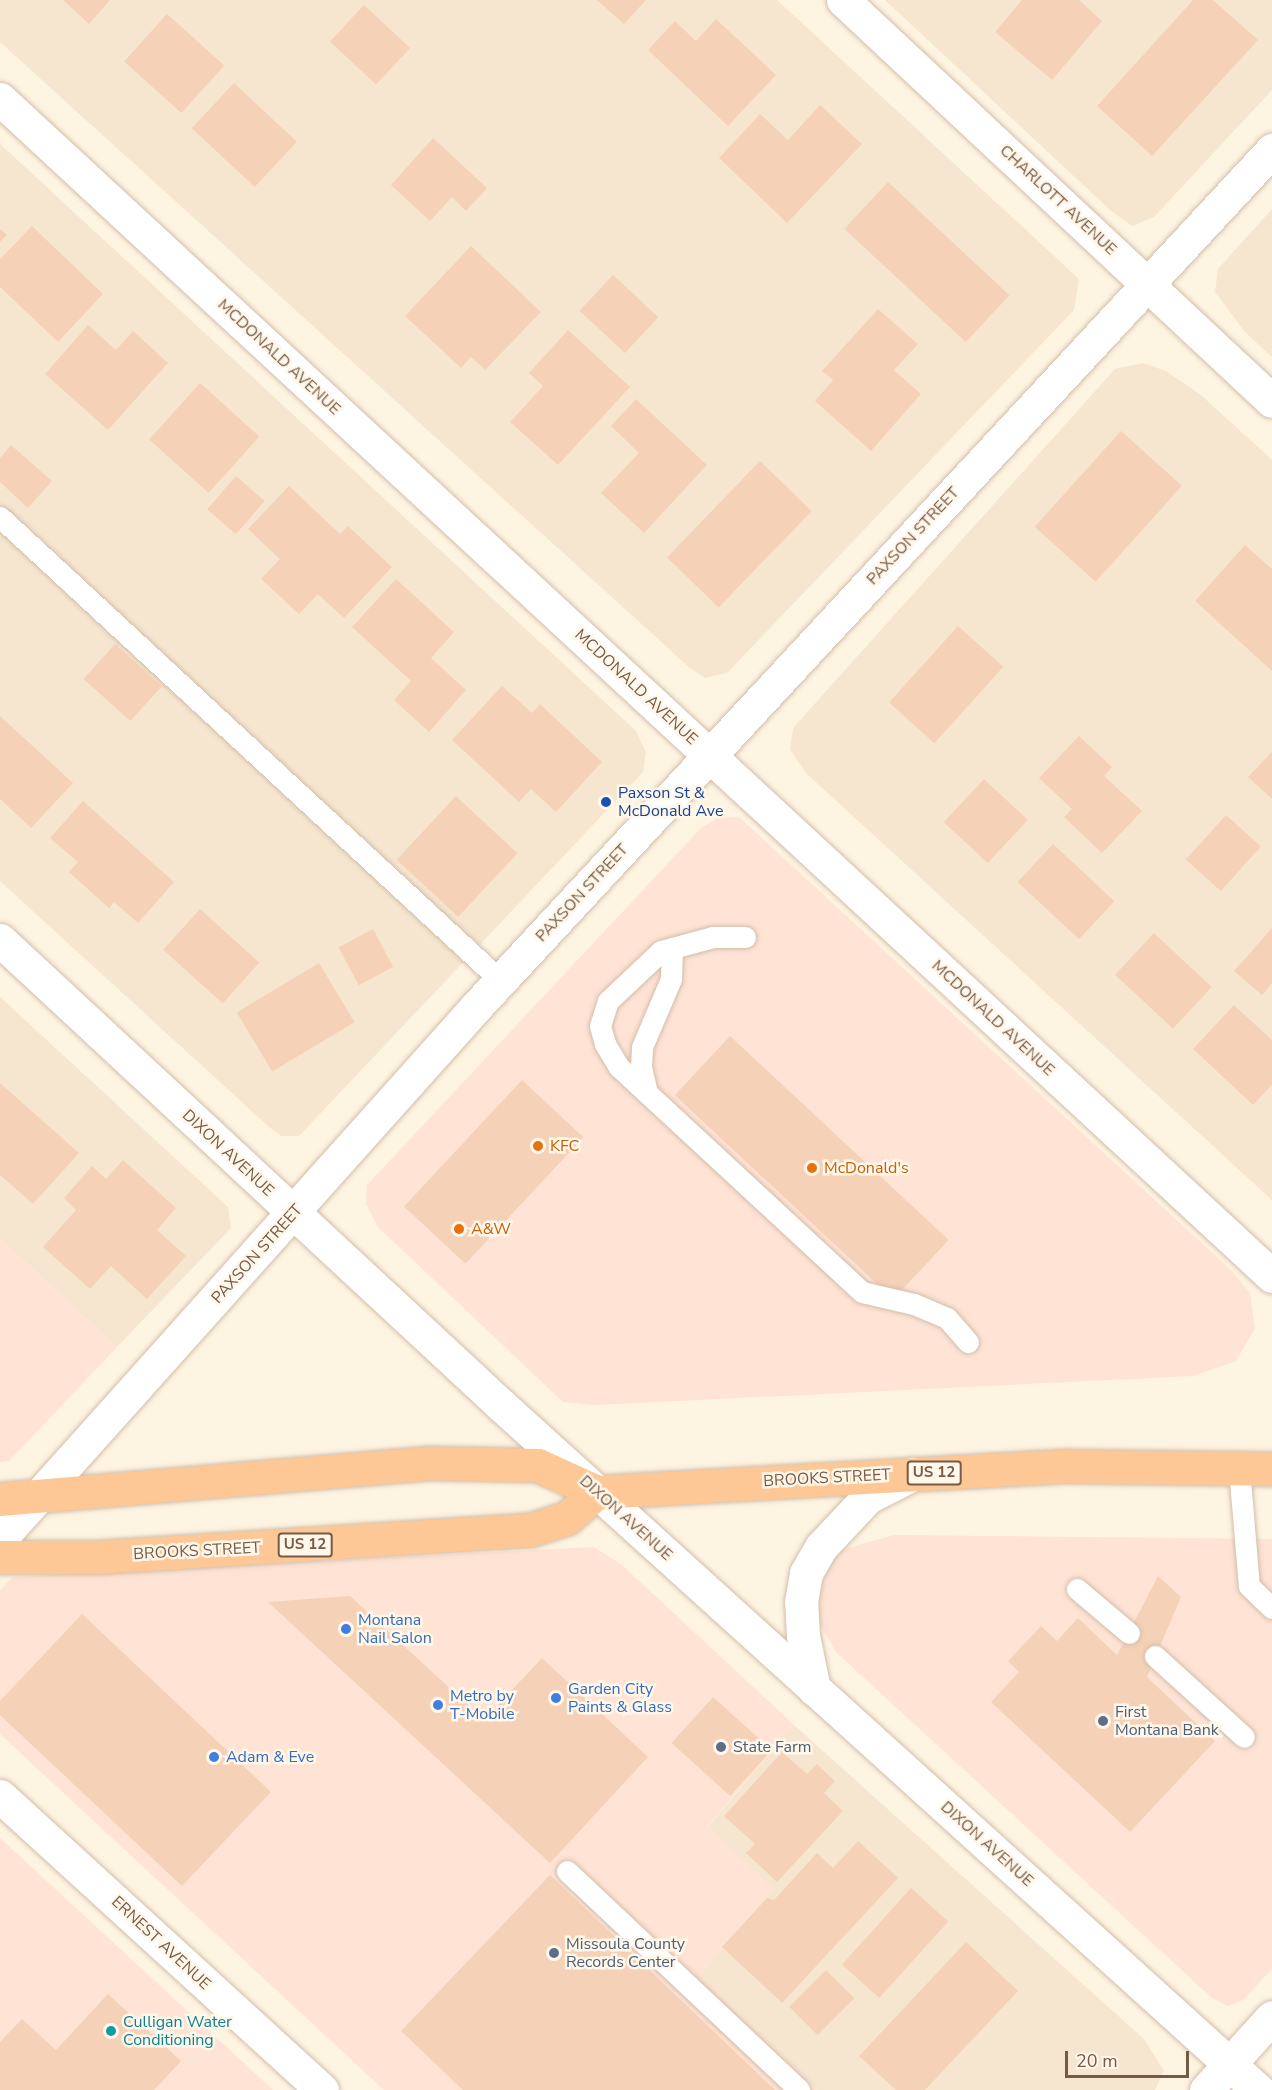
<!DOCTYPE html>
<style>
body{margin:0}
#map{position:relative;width:1272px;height:2090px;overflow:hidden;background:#fef4e2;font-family:"Nunito Sans",sans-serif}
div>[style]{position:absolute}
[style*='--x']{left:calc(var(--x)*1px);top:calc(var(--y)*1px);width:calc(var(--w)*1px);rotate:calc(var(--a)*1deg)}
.residential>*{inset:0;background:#f6e6d0}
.commercial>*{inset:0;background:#ffe3d5}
.building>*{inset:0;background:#f5d2b7;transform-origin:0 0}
.roads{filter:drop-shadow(0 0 2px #d2beaa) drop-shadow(0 0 2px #d2beaa)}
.service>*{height:21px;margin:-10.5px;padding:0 10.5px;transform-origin:10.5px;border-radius:10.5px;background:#fff}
.minor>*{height:33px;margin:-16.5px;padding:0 16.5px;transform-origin:16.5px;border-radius:16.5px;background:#fff}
.tertiary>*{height:33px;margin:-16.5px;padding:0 16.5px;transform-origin:16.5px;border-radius:16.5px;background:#fff}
.trunk>*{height:33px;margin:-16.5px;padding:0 16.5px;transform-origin:16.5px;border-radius:16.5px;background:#fec896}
.dots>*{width:16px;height:16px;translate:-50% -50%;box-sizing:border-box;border:3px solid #fff7ea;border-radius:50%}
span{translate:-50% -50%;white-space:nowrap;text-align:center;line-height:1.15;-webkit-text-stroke:5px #fff7ea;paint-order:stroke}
.shield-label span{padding:2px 4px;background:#fff7ea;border:2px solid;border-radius:4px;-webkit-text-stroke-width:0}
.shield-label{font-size:15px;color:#775a46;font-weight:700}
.street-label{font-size:16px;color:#775a46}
.transit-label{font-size:16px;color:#164399}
.left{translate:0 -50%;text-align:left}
.food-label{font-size:16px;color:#c56008}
.shop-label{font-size:16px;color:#366cbe}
.service-label{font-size:16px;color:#4e5e75}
.culture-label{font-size:16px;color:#0d838f}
.scale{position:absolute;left:1065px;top:2051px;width:124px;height:27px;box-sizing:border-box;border:3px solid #775a46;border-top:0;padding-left:8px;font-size:18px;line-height:21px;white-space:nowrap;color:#775a46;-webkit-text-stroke:4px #fff7ea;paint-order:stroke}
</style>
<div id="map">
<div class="residential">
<div style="clip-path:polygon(0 0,777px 0,1079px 279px,1074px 310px,727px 673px,705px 678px,690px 668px,0 42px)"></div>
<div style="clip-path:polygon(885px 0,1272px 0,1272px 90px,1154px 217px,1132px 226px,1109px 209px)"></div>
<div style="clip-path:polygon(0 144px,636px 731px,646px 752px,643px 772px,299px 1136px,281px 1136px,269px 1127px,0 881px)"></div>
<div style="clip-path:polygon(1272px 209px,1272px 357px,1245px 332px,1215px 292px,1218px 269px)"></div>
<div style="clip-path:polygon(1143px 363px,1166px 371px,1201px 395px,1272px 460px,1272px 1200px,807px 774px,790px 750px,793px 728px,1115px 369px)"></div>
<div style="clip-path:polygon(0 997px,228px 1207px,231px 1228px,117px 1347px,0 1239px)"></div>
<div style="clip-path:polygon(794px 1725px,1144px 2039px,1164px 2071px,1155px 2090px,817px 2090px,700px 1976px,772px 1889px,708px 1827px)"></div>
</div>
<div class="commercial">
<div style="clip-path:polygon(739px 817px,1231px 1270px,1250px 1293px,1255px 1328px,1236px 1361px,1193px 1376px,595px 1405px,563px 1402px,378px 1227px,366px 1204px,367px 1185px,701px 828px,718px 818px)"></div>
<div style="clip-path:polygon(0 1239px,117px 1347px,9px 1461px,0 1462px)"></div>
<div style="clip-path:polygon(894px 1535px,1272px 1539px,1272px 1969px,1243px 2000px,1228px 2006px,1212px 1998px,836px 1652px,817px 1620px,822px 1572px,837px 1551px)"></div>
<div style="clip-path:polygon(594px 1547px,622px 1565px,794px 1725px,708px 1826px,773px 1889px,700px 1976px,817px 2090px,384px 2090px,0 1734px,0 1590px,13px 1577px)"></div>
<div style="clip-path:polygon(0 1838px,273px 2090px,0 2090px)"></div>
</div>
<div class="building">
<div style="clip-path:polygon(63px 0,110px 0,89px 24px)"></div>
<div style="clip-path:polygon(597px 0,646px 0,624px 24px)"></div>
<div style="clip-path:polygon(1022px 0,1079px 0,1102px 21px,1052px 80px,995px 32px)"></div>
<div style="clip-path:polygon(1193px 0,1213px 0,1258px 40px,1152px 156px,1097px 106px)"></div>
<div style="left:364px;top:5px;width:63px;height:50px;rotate:43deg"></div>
<div style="left:167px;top:14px;width:77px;height:64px;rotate:42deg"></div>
<div style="clip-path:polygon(716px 19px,776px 75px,728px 126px,648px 50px,675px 21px,696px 41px)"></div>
<div style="left:234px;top:83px;width:86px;height:62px;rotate:43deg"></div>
<div style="clip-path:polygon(820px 105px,862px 144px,787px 223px,719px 158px,760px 114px,788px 140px)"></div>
<div style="clip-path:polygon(433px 138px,487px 188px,466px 211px,452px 197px,430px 221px,391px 185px)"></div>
<div style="left:888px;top:182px;width:166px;height:64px;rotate:43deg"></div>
<div style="clip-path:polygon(32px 226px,103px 294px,58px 342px,0 287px,0 259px)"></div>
<div style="clip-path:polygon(0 229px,7px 235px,0 242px)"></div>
<div style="clip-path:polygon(471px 246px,541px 312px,485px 370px,471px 357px,461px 368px,405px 316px)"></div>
<div style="left:613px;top:275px;width:62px;height:49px;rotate:43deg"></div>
<div style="clip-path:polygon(878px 309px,918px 344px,894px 370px,921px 394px,871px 451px,815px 401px,833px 380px,822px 371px)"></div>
<div style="clip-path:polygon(88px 325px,116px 350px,133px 331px,168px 363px,108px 430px,45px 374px)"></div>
<div style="clip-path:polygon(568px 330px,630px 387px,558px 465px,510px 422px,543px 386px,529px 373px)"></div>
<div style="left:200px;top:383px;width:80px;height:76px;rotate:42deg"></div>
<div style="clip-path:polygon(636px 399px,707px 465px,644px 533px,601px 493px,639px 453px,611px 426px)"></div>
<div style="left:1121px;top:431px;width:82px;height:129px;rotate:42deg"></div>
<div style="clip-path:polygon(11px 445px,52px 481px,28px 508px,0 482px,0 458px)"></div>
<div style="left:760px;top:461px;width:72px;height:134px;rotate:44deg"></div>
<div style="left:236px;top:476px;width:38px;height:44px;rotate:41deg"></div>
<div style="clip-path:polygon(289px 486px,340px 534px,348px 526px,392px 567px,344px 618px,318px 594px,299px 614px,261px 579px,280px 559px,248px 529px)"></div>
<div style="clip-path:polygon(1245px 545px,1272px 569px,1272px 671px,1195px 601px)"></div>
<div style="clip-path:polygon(396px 579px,454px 632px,431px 658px,466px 690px,429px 732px,394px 700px,411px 681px,352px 627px)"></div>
<div style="left:958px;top:626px;width:61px;height:103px;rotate:42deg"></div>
<div style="left:115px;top:644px;width:63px;height:47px;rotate:42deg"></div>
<div style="clip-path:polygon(502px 686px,532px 713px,540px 704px,602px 762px,556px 812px,531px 789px,519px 802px,452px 740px)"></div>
<div style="clip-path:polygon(0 716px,73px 783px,31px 828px,0 799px)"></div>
<div style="clip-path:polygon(1079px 736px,1112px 767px,1104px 776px,1142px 811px,1102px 853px,1064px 817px,1072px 809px,1039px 778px)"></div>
<div style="clip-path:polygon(1272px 752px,1272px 799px,1248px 777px)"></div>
<div style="left:984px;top:779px;width:60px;height:59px;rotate:43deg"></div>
<div style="left:456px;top:796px;width:84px;height:87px;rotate:43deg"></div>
<div style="clip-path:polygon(83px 801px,174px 882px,138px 923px,114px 902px,109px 908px,69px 872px,78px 862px,50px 838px)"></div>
<div style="left:1226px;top:815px;width:47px;height:60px;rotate:42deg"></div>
<div style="left:1053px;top:844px;width:84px;height:52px;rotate:43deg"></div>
<div style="left:200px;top:909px;width:80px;height:55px;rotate:42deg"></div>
<div style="clip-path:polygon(1272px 928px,1272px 983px,1262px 995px,1234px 971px)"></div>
<div style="left:373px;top:929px;width:43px;height:39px;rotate:62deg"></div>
<div style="left:1154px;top:933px;width:79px;height:57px;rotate:43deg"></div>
<div style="left:319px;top:963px;width:69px;height:96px;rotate:59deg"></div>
<div style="clip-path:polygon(1234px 1005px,1272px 1040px,1272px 1085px,1253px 1105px,1193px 1049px)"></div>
<div style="left:730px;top:1036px;width:299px;height:81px;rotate:43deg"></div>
<div style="left:522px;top:1080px;width:84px;height:173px;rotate:43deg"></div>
<div style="clip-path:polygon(0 1083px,79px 1153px,33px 1204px,0 1175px)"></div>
<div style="clip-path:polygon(123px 1160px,176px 1208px,157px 1230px,186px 1256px,147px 1299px,111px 1266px,90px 1289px,43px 1247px,76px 1210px,64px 1198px,92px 1166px,106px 1179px)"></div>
<div style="clip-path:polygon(1158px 1576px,1181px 1597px,1147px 1677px,1215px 1741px,1130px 1832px,991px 1702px,1019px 1672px,1008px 1661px,1041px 1626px,1057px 1641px,1078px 1618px,1117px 1655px)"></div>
<div style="clip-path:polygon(350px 1596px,484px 1720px,542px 1658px,648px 1757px,550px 1863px,268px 1602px)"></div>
<div style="clip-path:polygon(82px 1614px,271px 1792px,182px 1886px,0 1715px,0 1701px)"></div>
<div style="left:713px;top:1697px;width:79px;height:62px;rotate:42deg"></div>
<div style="clip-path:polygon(782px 1752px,807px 1774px,817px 1764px,835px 1781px,824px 1793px,843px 1811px,777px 1882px,746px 1853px,755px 1844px,724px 1816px)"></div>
<div style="clip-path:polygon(858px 1841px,898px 1878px,782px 2003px,722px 1947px,767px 1898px,774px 1900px,817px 1853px,833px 1868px)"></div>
<div style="clip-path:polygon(550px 1875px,775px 2090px,463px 2090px,401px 2031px)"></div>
<div style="left:911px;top:1888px;width:50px;height:103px;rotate:42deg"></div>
<div style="clip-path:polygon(966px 1942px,1018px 1991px,925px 2090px,896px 2090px,859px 2056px)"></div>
<div style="left:826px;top:1970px;width:40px;height:52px;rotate:45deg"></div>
<div style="clip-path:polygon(108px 1994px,181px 2061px,154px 2090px,0 2090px,0 2042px,22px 2019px,56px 2050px)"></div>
</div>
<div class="roads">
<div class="service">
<div style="--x:0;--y:517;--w:683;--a:42.8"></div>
<div style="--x:745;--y:937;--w:32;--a:180"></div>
<div style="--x:713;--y:937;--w:54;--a:164.9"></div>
<div style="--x:661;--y:951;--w:73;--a:136.7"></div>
<div style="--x:608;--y:1001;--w:26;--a:108"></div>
<div style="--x:600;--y:1026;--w:19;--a:74"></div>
<div style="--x:605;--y:1044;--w:27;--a:59"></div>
<div style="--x:619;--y:1067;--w:331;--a:42.8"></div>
<div style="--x:862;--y:1292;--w:53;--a:13"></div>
<div style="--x:914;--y:1304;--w:36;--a:23"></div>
<div style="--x:947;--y:1318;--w:32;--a:49"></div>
<div style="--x:647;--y:1093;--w:27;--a:-103"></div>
<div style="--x:641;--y:1067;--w:20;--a:-87"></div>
<div style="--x:642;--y:1047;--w:74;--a:-66.9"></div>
<div style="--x:671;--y:979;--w:31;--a:-88"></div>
<div style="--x:1239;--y:1468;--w:118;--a:85.2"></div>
<div style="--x:1249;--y:1586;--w:32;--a:44"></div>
<div style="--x:1077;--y:1589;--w:68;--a:40.2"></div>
<div style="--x:1155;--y:1656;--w:120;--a:42.3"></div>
<div style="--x:567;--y:1871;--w:319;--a:43.3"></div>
</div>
<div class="minor">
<div style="--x:843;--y:0;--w:587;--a:43.07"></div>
<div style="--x:0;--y:99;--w:1733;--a:42.78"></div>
<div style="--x:0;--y:940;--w:684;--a:42.87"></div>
<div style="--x:501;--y:1405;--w:1021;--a:42.14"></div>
<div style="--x:814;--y:1689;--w:54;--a:-101.7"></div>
<div style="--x:803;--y:1636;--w:34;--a:-93"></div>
<div style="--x:801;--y:1602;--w:29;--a:-80"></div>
<div style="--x:806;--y:1573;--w:30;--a:-60"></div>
<div style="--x:821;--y:1547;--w:69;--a:-46.8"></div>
<div style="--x:868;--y:1497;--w:51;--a:-27.1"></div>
<div style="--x:0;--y:1796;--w:436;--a:42.4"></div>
<div style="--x:1206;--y:2090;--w:98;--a:-47.9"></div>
</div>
<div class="tertiary">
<div style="--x:0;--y:1539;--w:714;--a:-48.18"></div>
<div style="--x:476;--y:1007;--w:1170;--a:-47.11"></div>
</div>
<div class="trunk">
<div style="--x:0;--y:1499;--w:431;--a:-4.8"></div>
<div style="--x:429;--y:1463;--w:109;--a:1.1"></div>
<div style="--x:538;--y:1465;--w:65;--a:24.6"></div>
<div style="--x:597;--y:1492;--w:471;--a:-3.2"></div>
<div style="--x:1067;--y:1466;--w:205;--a:0.8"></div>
<div style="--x:0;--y:1557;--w:98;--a:0"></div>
<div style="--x:98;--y:1557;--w:433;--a:-3.6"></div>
<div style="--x:530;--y:1530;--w:39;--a:-18"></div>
<div style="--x:567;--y:1518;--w:40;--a:-41"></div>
</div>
</div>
<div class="dots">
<div style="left:606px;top:802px;background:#1a4fb4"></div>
<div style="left:538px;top:1146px;background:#e8710a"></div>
<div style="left:812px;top:1168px;background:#e8710a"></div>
<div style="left:459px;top:1229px;background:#e8710a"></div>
<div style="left:346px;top:1629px;background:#3f7fe0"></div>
<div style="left:556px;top:1698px;background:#3f7fe0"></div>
<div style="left:438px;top:1705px;background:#3f7fe0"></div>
<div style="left:1103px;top:1721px;background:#5c6f8a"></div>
<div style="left:721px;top:1747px;background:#5c6f8a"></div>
<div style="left:214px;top:1757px;background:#3f7fe0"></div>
<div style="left:554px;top:1953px;background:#5c6f8a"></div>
<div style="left:111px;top:2031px;background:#0f9aa8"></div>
</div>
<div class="shield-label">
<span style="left:934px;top:1473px">US 12</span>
<span style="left:305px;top:1545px">US 12</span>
</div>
<div class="street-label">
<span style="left:1058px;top:200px;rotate:43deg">CHARLOTT AVENUE</span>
<span style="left:279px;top:357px;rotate:43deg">MCDONALD AVENUE</span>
<span style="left:913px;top:536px;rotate:-47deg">PAXSON STREET</span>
<span style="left:636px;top:687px;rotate:43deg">MCDONALD AVENUE</span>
<span style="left:582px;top:893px;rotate:-47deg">PAXSON STREET</span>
<span style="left:993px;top:1018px;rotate:43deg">MCDONALD AVENUE</span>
<span style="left:228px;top:1153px;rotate:43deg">DIXON AVENUE</span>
<span style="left:257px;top:1254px;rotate:-48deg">PAXSON STREET</span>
<span style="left:827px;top:1478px;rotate:-3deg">BROOKS STREET</span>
<span style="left:626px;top:1518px;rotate:42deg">DIXON AVENUE</span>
<span style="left:197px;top:1551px;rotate:-3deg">BROOKS STREET</span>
<span style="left:987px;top:1844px;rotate:42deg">DIXON AVENUE</span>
<span style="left:161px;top:1943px;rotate:43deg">ERNEST AVENUE</span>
</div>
<div class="transit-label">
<span class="left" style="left:618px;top:802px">Paxson St &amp;<br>McDonald Ave</span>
</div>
<div class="food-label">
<span class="left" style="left:550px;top:1146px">KFC</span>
<span class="left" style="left:824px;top:1168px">McDonald's</span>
<span class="left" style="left:471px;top:1229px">A&amp;W</span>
</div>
<div class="shop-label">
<span class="left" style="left:358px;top:1629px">Montana<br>Nail Salon</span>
<span class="left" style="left:568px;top:1698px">Garden City<br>Paints &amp; Glass</span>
<span class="left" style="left:450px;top:1705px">Metro by<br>T-Mobile</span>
<span class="left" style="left:226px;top:1757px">Adam &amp; Eve</span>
</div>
<div class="service-label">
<span class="left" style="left:1115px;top:1721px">First<br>Montana Bank</span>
<span class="left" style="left:733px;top:1747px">State Farm</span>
<span class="left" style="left:566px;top:1953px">Missoula County<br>Records Center</span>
</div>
<div class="culture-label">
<span class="left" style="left:123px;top:2031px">Culligan Water<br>Conditioning</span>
</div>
<div class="scale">20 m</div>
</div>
